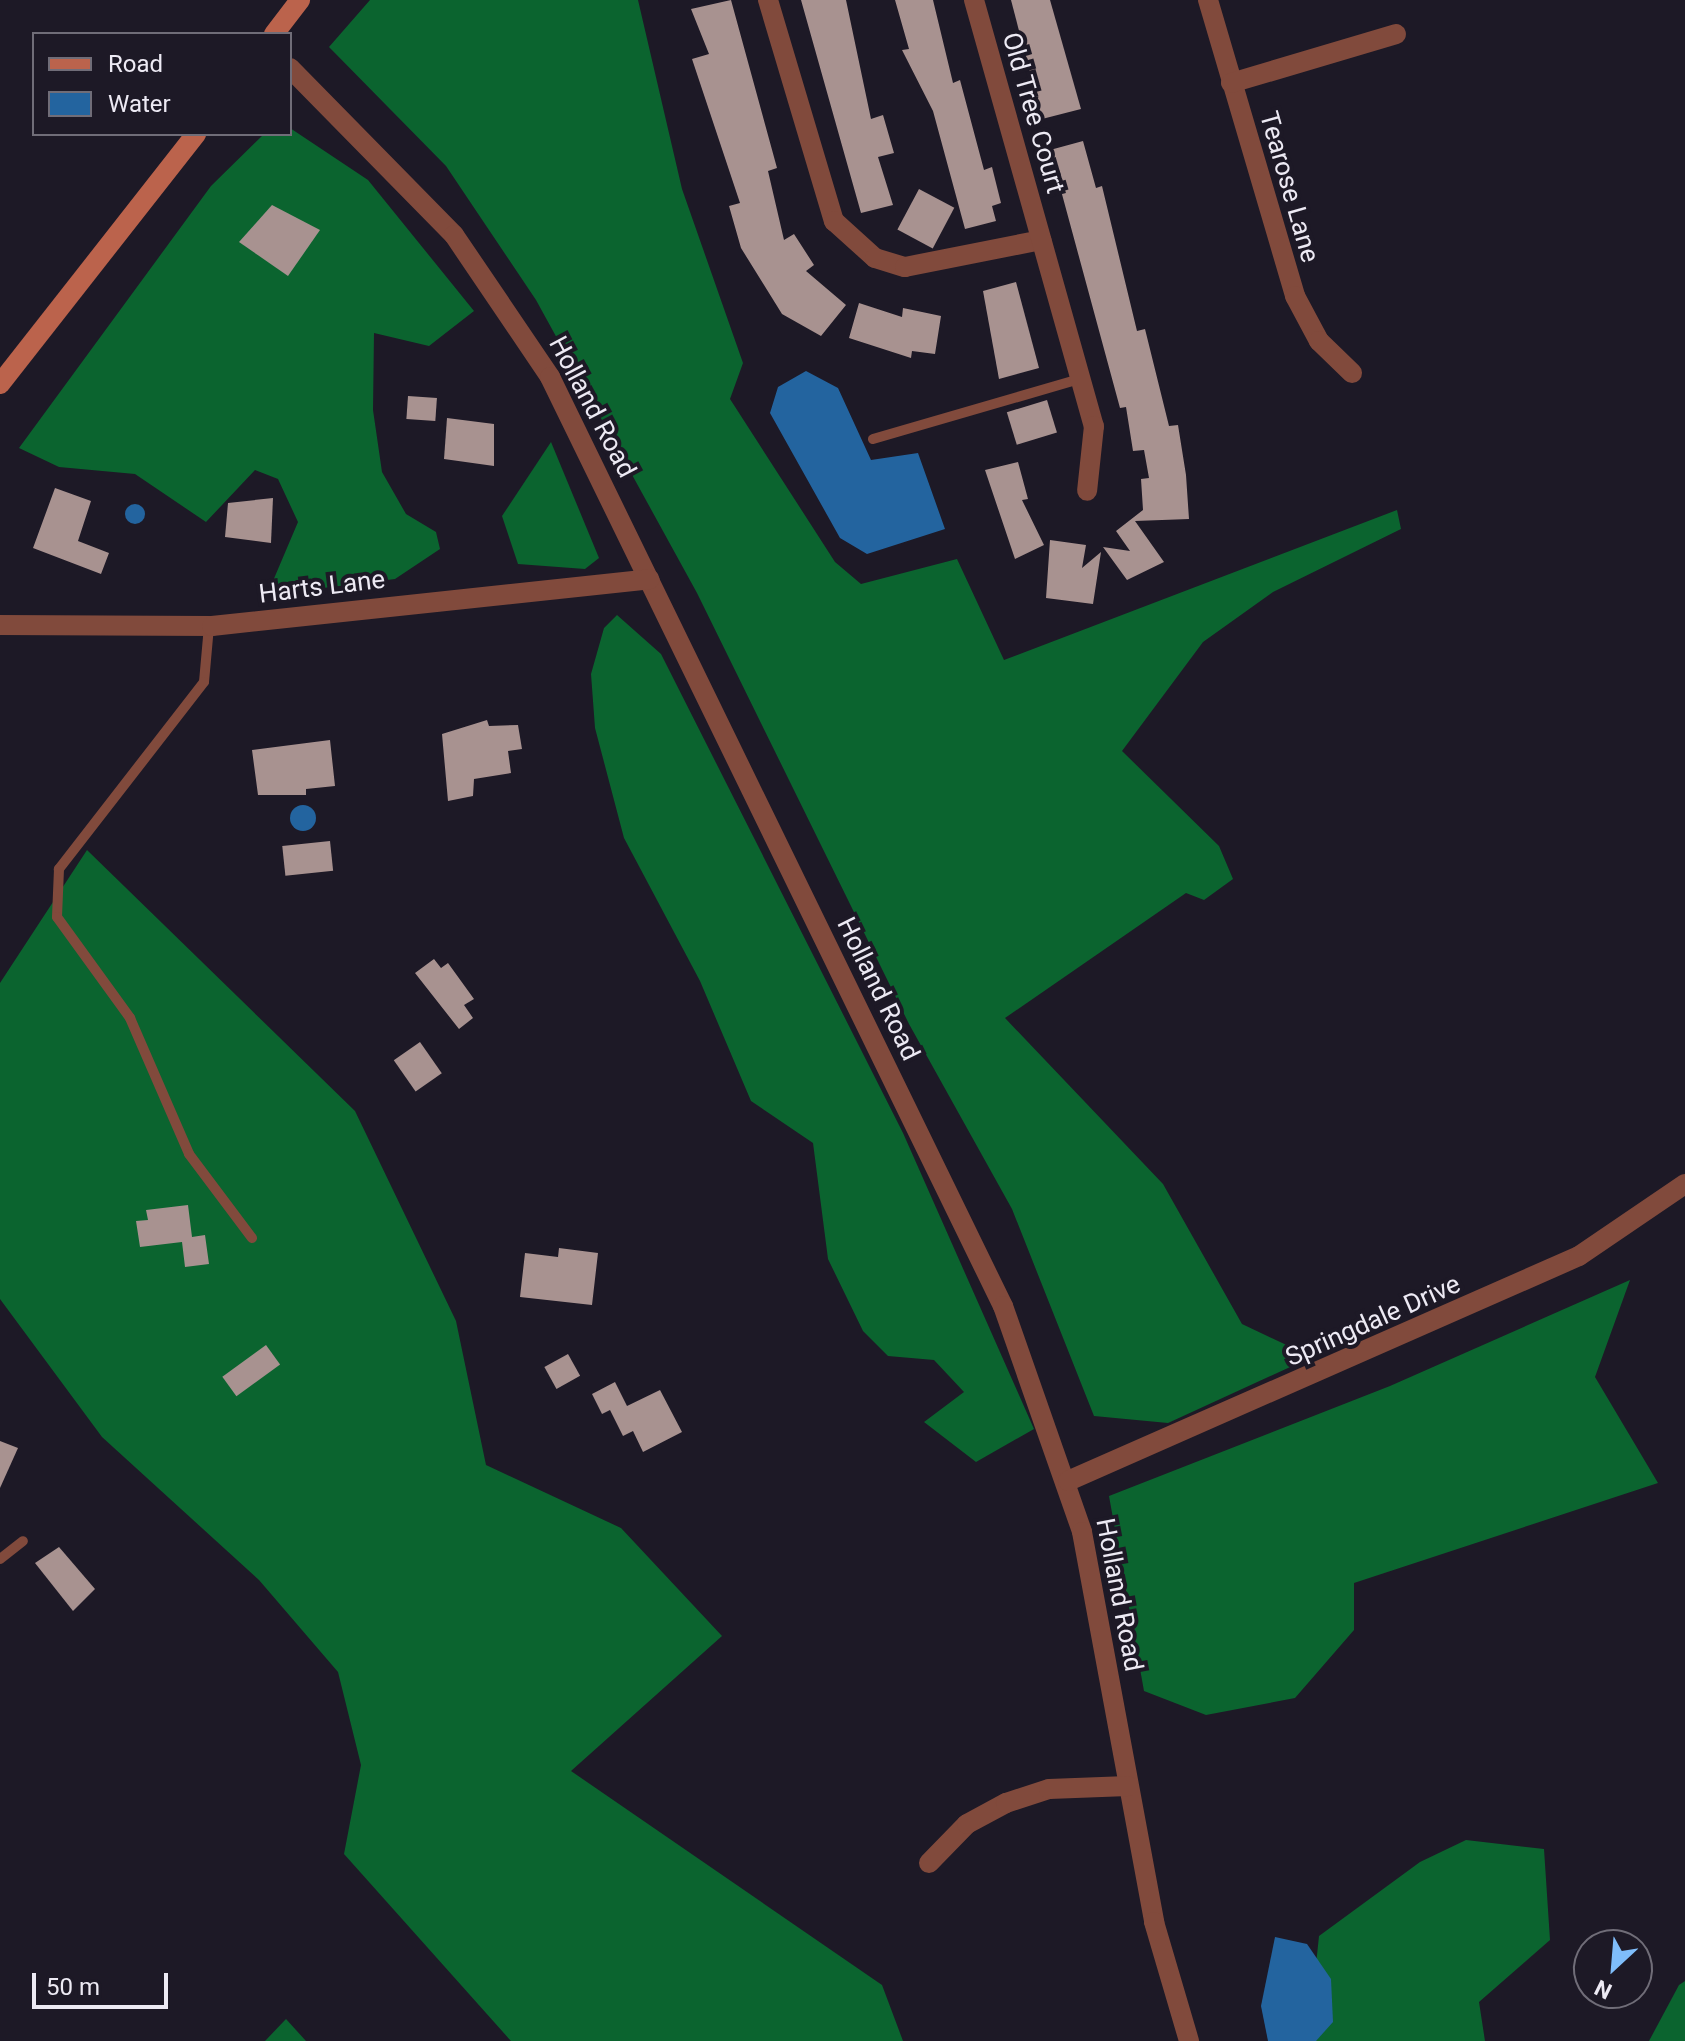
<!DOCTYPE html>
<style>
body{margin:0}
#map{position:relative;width:1685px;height:2041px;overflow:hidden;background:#1d1926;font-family:Roboto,sans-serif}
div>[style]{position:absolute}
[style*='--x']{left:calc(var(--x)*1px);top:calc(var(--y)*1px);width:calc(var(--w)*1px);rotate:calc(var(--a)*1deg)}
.forest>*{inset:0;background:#0b642f}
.water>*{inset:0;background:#23649f}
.round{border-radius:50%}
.building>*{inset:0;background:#a89290;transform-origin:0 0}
.service>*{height:10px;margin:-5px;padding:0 5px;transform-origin:5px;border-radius:5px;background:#814a3c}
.minor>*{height:20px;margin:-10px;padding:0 10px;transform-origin:10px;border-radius:10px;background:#814a3c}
.secondary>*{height:20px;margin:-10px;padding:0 10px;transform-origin:10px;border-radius:10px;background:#bb634c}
span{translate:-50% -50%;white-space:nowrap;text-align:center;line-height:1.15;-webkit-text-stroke:8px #1d1926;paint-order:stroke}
.street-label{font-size:26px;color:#edeaf4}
.legend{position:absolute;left:32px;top:32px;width:260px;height:104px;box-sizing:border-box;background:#1d1926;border:2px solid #706d78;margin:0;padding:10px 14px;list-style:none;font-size:24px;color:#edeaf4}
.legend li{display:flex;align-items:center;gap:16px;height:40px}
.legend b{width:40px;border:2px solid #706d78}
.north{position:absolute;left:1573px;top:1929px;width:80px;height:80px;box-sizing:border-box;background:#1d1926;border:2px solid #706d78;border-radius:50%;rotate:206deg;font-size:22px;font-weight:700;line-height:32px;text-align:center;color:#edeaf4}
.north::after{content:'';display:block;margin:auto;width:28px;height:36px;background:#7fbdfa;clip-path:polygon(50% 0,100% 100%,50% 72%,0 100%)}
.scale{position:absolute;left:32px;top:1973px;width:136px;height:36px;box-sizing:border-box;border:4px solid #edeaf4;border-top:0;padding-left:10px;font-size:24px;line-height:28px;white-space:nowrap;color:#edeaf4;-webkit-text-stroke:6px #1d1926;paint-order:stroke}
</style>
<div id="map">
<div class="forest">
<div style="clip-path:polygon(370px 0,638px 0,682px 189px,743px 363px,730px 399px,835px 562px,861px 584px,957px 559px,1004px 660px,1397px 510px,1401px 529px,1273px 592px,1203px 642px,1122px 751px,1219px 846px,1233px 879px,1204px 900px,1186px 893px,1005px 1018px,1163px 1184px,1242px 1324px,1312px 1357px,1168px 1423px,1094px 1416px,1012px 1209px,909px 1024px,697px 593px,536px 300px,446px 166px,329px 47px)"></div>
<div style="clip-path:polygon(290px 128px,368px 180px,474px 311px,429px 346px,374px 333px,373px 410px,382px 472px,406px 514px,436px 532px,440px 549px,395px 579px,267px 595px,298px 522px,278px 479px,255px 470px,206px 522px,135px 474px,59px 467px,19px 448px,211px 186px,264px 134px,290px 134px)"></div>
<div style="clip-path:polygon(551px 442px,599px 558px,585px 569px,518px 564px,502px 516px)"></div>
<div style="clip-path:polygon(617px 615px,661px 654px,903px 1133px,1034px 1429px,976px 1462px,924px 1422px,964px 1392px,934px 1360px,888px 1356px,863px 1331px,828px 1259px,813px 1143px,751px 1101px,700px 981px,624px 838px,595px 728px,591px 674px,604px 628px)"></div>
<div style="clip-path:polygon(87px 850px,355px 1111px,456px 1321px,486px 1465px,621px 1528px,722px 1636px,571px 1771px,882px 1985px,903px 2041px,511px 2041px,344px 1854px,361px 1765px,338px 1672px,259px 1580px,102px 1437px,0 1299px,0 983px)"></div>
<div style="clip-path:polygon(1630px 1280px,1595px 1377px,1658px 1483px,1354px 1583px,1354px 1630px,1295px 1698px,1206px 1715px,1144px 1691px,1109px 1496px,1390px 1386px)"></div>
<div style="clip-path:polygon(1466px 1840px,1544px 1849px,1550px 1940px,1479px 2002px,1485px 2041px,1308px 2041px,1319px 1936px,1420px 1862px)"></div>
<div style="clip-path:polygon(1685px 1981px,1685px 2041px,1649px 2041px,1679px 1985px)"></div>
<div style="clip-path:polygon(286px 2019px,306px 2041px,265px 2041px)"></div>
</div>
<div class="water">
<div style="clip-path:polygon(806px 371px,838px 388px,871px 460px,918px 453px,945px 529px,867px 554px,840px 538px,770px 413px,778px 387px)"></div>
<div class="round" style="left:125px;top:504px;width:20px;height:20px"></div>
<div class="round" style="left:290px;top:805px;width:26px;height:26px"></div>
<div style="clip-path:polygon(1275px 1937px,1307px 1944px,1331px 1979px,1333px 2022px,1316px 2041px,1268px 2041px,1261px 2006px)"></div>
</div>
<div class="building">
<div style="clip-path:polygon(731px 0,777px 168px,768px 171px,784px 240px,794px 234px,814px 265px,806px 271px,846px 305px,821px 336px,782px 314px,741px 248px,729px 206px,740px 203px,692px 59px,709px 54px,691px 9px)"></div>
<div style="clip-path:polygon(801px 0,846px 0,871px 119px,883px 115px,894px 153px,878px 157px,893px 205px,861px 213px)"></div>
<div style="clip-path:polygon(895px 0,933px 0,953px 83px,960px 80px,984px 170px,992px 167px,1001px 203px,992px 206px,996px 221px,965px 229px,933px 111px,902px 50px,909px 49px)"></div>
<div style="clip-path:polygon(1011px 0,1050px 0,1081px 109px,1042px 119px)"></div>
<div style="clip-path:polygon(1083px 141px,1096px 188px,1102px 186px,1137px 331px,1145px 329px,1169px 426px,1178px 425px,1186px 475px,1189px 519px,1135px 521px,1164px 562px,1127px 580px,1103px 547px,1130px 551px,1116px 531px,1143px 510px,1141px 479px,1149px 478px,1144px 450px,1133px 451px,1126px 407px,1120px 408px,1050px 150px)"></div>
<div style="left:919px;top:189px;width:40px;height:46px;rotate:28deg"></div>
<div style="clip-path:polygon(272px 205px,320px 230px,288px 276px,239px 242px)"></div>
<div style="clip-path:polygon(1016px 282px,1039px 368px,999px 379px,983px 291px)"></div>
<div style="clip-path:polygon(859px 303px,902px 317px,903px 308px,941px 316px,935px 354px,912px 351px,911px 358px,849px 338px)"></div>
<div style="left:408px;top:396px;width:29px;height:23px;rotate:4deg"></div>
<div style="left:1047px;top:400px;width:34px;height:42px;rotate:73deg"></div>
<div style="clip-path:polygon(447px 418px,494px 424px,494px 466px,444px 459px)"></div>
<div style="clip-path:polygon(1018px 462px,1028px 499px,1022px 500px,1044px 545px,1015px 559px,985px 470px)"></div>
<div style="clip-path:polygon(55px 488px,91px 501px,78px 541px,109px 553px,101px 574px,33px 548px)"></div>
<div style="clip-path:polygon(273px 498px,271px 543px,225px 537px,228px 503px)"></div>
<div style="clip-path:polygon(1050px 540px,1086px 545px,1082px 568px,1101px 552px,1093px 604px,1046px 598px)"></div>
<div style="clip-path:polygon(487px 720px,489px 726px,518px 725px,522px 749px,508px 751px,511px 773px,474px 779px,473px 796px,448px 801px,442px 734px)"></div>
<div style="clip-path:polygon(330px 740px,335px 786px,306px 789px,306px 795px,258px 795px,252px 750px)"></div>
<div style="left:330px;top:841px;width:30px;height:48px;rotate:84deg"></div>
<div style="clip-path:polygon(434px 959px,441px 968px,448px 963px,474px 999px,464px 1005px,473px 1018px,459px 1029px,415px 973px)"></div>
<div style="left:420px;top:1042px;width:38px;height:32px;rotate:55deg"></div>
<div style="clip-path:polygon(188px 1205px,192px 1237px,205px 1235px,209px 1264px,185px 1267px,182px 1242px,140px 1247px,136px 1221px,148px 1220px,146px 1210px)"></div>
<div style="clip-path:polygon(559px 1248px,598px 1253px,592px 1305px,520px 1297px,525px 1253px,558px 1257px)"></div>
<div style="left:266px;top:1345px;width:24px;height:54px;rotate:54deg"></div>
<div style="left:568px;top:1354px;width:25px;height:27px;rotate:61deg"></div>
<div style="clip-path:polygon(615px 1382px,627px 1406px,660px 1390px,682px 1432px,643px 1452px,633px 1431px,623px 1436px,610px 1410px,602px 1414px,592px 1394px)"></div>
<div style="clip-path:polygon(0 1441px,18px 1448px,0 1488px)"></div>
<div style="clip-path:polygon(59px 1547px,95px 1589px,73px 1611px,35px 1563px)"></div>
</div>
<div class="service">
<div style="--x:873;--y:439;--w:215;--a:-16.2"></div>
<div style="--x:209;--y:626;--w:56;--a:95.1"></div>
<div style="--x:204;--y:682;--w:237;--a:127.8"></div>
<div style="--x:59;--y:869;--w:48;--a:92.4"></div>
<div style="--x:57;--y:917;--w:125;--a:54.1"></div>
<div style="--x:130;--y:1018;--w:148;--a:66.5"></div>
<div style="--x:189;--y:1154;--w:105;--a:53.1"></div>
<div style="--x:0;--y:1559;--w:29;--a:-38"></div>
</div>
<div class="minor">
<div style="--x:768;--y:0;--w:231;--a:73.4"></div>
<div style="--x:834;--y:221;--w:55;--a:42.1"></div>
<div style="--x:875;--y:258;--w:31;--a:17"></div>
<div style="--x:905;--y:267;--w:139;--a:-11.2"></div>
<div style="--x:974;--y:0;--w:443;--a:74.3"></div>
<div style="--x:1094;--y:426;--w:65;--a:96.1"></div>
<div style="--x:1208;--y:0;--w:309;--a:73.6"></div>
<div style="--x:1295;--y:296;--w:51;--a:61.9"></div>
<div style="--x:1319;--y:341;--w:46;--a:44.1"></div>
<div style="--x:290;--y:68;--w:234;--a:45.5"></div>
<div style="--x:454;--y:235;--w:171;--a:55.9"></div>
<div style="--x:550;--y:377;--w:1034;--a:64.01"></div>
<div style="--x:1003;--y:1306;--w:239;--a:70.7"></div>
<div style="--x:1082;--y:1532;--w:397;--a:79.5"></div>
<div style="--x:1154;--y:1922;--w:124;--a:73.6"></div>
<div style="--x:1231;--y:83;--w:172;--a:-16.5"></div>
<div style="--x:0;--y:625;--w:212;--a:0.3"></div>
<div style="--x:212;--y:626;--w:440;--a:-6.1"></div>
<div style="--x:1068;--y:1481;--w:558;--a:-23.76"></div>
<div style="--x:1579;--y:1256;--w:128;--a:-34.2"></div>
<div style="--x:929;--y:1863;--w:54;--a:-45.7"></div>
<div style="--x:967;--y:1824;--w:44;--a:-28.3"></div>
<div style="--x:1006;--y:1803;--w:45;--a:-18"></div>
<div style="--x:1049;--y:1789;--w:79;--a:-2.2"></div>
</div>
<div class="secondary">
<div style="--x:274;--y:34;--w:43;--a:-52.6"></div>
<div style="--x:0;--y:384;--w:318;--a:-51.9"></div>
</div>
<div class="street-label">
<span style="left:1033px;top:113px;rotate:74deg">Old Tree Court</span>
<span style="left:1289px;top:187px;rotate:74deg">Tearose Lane</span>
<span style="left:592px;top:407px;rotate:62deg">Holland Road</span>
<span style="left:322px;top:587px;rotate:-7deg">Harts Lane</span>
<span style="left:878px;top:989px;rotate:64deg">Holland Road</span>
<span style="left:1373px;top:1321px;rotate:-24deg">Springdale Drive</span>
<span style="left:1119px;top:1595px;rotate:79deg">Holland Road</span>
</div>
<ul class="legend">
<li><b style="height:10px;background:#bb634c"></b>Road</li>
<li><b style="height:22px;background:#23649f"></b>Water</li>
</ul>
<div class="north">N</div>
<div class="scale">50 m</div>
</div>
